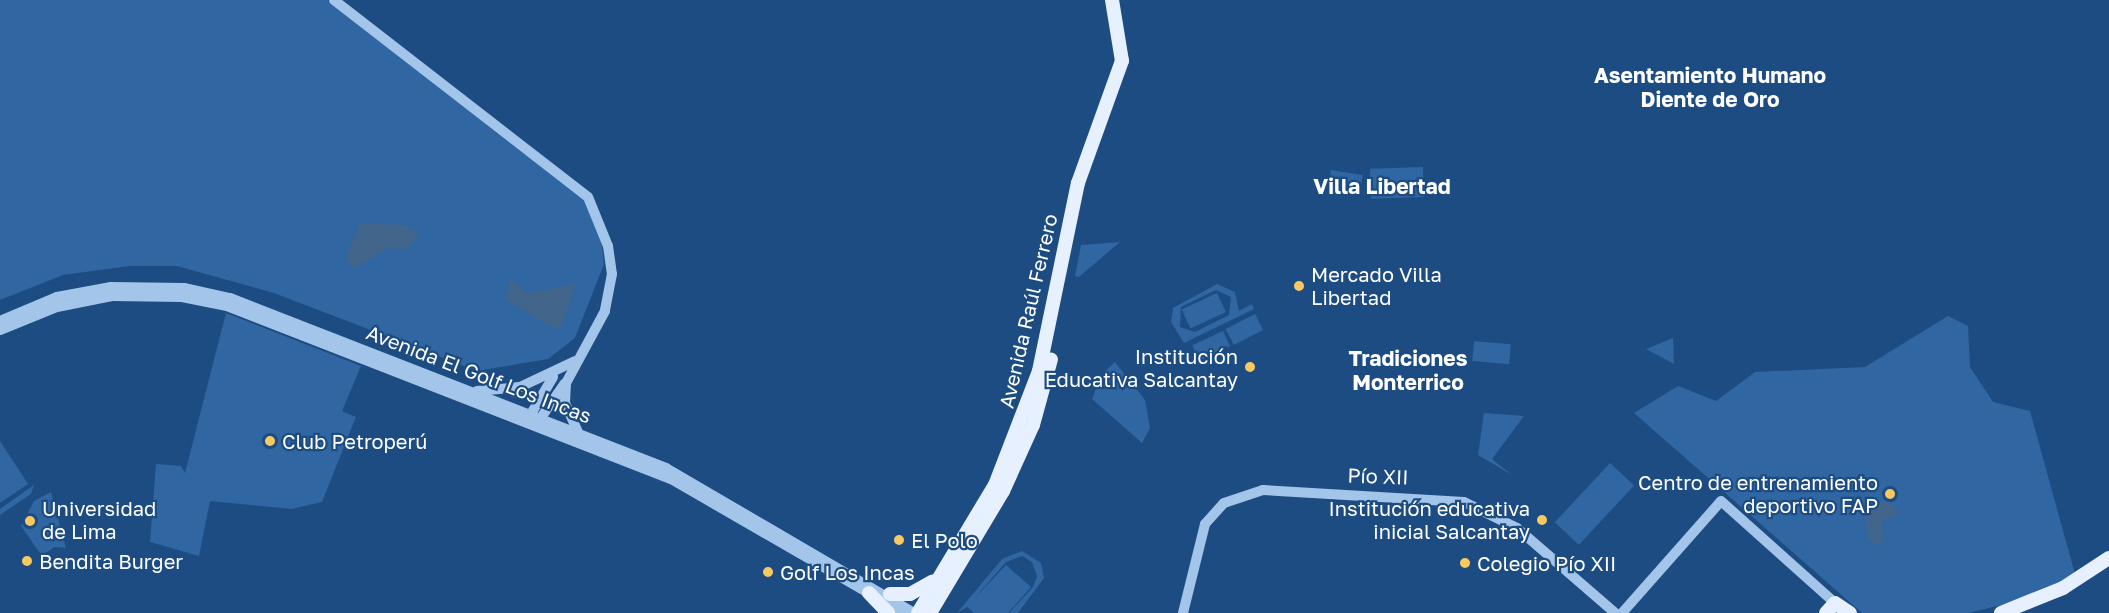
<!DOCTYPE html>
<meta charset="utf-8">
<style>
body{margin:0}
#map{position:relative;width:2109px;height:613px;overflow:hidden;background:#1d4c82;font-family:"Golos Text",sans-serif}
div>[style]{position:absolute}
[style*='--x']{left:calc(var(--x)*1px);top:calc(var(--y)*1px);width:calc(var(--w)*1px);rotate:calc(var(--a)*1deg)}
.green>*{inset:0;background:#3066a1;transform-origin:0 0}
.water>*{inset:0;background:#42658c}
.minor>*{height:10px;margin:-5px;padding:0 5px;transform-origin:5px;border-radius:5px;background:#a3c5ea}
.major>*{height:14px;margin:-7px;padding:0 7px;transform-origin:7px;border-radius:7px;background:#e6f0fe}
.dots>*{width:16px;height:16px;translate:-50% -50%;box-sizing:border-box;border:3px solid #1d4c82;border-radius:50%}
span{translate:-50% -50%;white-space:nowrap;text-align:center;line-height:1.15;-webkit-text-stroke:4.5px #1d4c82;paint-order:stroke}
.poi-label{font-size:20px;color:#fff}
.left{translate:0 -50%;text-align:left}
.right{translate:-100% -50%;text-align:right}
.street-label{font-size:20px;color:#fff}
.neighbourhood-label{font-size:21px;color:#fff;font-weight:700}
</style>
<div id="map">
<div class="green">
<div style="clip-path:polygon(0 0,327px 0,581px 193px,599px 220px,604px 264px,575px 338px,548px 359px,477px 371px,274px 293px,177px 266px,129px 266px,63px 275px,0 300px)"></div>
<div style="left:1423px;top:167px;width:30px;height:53px;rotate:88deg"></div>
<div style="left:1331px;top:170px;width:32px;height:20px;rotate:9deg"></div>
<div style="clip-path:polygon(1120px 242px,1079px 277px,1075px 276px,1081px 245px)"></div>
<div style="clip-path:polygon(evenodd,1217px 284px,1235px 292px,1239px 311px,1252px 304px,1254px 309px,1184px 343px,1171px 322px,1173px 308px,1217px 284px,1216px 290px,1231px 297px,1229px 315px,1195px 332px,1180px 327px,1181px 307px,1216px 290px)"></div>
<div style="left:1217px;top:293px;width:21px;height:39px;rotate:65deg"></div>
<div style="clip-path:polygon(226px 313px,361px 366px,342px 411px,356px 417px,322px 502px,291px 509px,210px 501px,199px 556px,150px 542px,156px 464px,181px 466px,185px 473px)"></div>
<div style="left:1255px;top:314px;width:18px;height:33px;rotate:63deg"></div>
<div style="clip-path:polygon(1948px 316px,1968px 326px,1970px 367px,1993px 402px,2030px 411px,2075px 574px,2026px 599px,1968px 613px,1862px 613px,1634px 413px,1678px 386px,1716px 401px,1755px 372px,1865px 367px)"></div>
<div style="left:1223px;top:331px;width:17px;height:34px;rotate:65deg"></div>
<div style="clip-path:polygon(1673px 338px,1674px 364px,1646px 349px)"></div>
<div style="left:1474px;top:341px;width:37px;height:20px;rotate:5deg"></div>
<div style="clip-path:polygon(1115px 362px,1145px 400px,1150px 428px,1142px 443px,1092px 399px,1102px 374px)"></div>
<div style="clip-path:polygon(536px 389px,528px 401px,510px 397px)"></div>
<div style="clip-path:polygon(1484px 413px,1524px 416px,1492px 459px,1512px 475px,1478px 455px)"></div>
<div style="clip-path:polygon(0 441px,28px 484px,0 503px)"></div>
<div style="left:1610px;top:463px;width:33px;height:81px;rotate:43deg"></div>
<div style="clip-path:polygon(34px 485px,31px 494px,0 515px,0 509px)"></div>
<div style="clip-path:polygon(51px 492px,66px 548px,54px 547px,42px 556px,21px 526px,34px 501px)"></div>
<div style="clip-path:polygon(1022px 551px,1041px 563px,1044px 578px,1018px 613px,1009px 613px,1033px 587px,1037px 576px,1032px 562px,1022px 556px,1006px 562px,973px 600px,1006px 565px,1031px 587px,1008px 613px,974px 613px,967px 607px,957px 613px,1002px 559px)"></div>
</div>
<div class="water">
<div style="clip-path:polygon(360px 223px,405px 225px,419px 234px,407px 250px,390px 247px,354px 269px,346px 258px)"></div>
<div style="clip-path:polygon(511px 279px,526px 293px,576px 284px,561px 326px,555px 329px,505px 299px)"></div>
<div style="clip-path:polygon(1883px 501px,1894px 505px,1898px 516px,1882px 520px,1883px 541px,1877px 546px,1868px 538px,1865px 514px)"></div>
</div>
<div class="minor">
<div style="--x:334;--y:0;--w:321;--a:37.8"></div>
<div style="--x:588;--y:197;--w:53;--a:67.8"></div>
<div style="--x:608;--y:246;--w:28;--a:82"></div>
<div style="--x:612;--y:274;--w:38;--a:101"></div>
<div style="--x:605;--y:311;--w:82;--a:118.4"></div>
<div style="--x:566;--y:383;--w:20;--a:93"></div>
<div style="--x:565;--y:403;--w:32;--a:66"></div>
<div style="--x:0;--y:321;--w:62;--a:-22.8"></div>
<div style="--x:57;--y:297;--w:55;--a:-10.5"></div>
<div style="--x:111;--y:287;--w:73;--a:0.8"></div>
<div style="--x:184;--y:288;--w:47;--a:12.3"></div>
<div style="--x:230;--y:298;--w:468;--a:21.3"></div>
<div style="--x:666;--y:468;--w:287;--a:30.3"></div>
<div style="--x:0;--y:330;--w:61;--a:-22"></div>
<div style="--x:57;--y:307;--w:56;--a:-11.3"></div>
<div style="--x:112;--y:296;--w:70;--a:0.8"></div>
<div style="--x:182;--y:297;--w:46;--a:11.3"></div>
<div style="--x:227;--y:306;--w:477;--a:21.3"></div>
<div style="--x:671;--y:479;--w:268;--a:30"></div>
<div style="--x:477;--y:391;--w:43;--a:-5.3"></div>
<div style="--x:520;--y:387;--w:61;--a:-25.3"></div>
<div style="--x:528;--y:419;--w:49;--a:-59.2"></div>
<div style="--x:538;--y:422;--w:47;--a:-55.3"></div>
<div style="--x:1183;--y:613;--w:92;--a:-76.1"></div>
<div style="--x:1205;--y:524;--w:28;--a:-48"></div>
<div style="--x:1224;--y:503;--w:41;--a:-18.4"></div>
<div style="--x:1263;--y:490;--w:201;--a:3.4"></div>
<div style="--x:1464;--y:502;--w:59;--a:26.1"></div>
<div style="--x:1517;--y:528;--w:130;--a:40.9"></div>
<div style="--x:1622;--y:613;--w:149;--a:-48.5"></div>
<div style="--x:1721;--y:501;--w:153;--a:41.8"></div>
</div>
<div class="major">
<div style="--x:869;--y:593;--w:28;--a:46"></div>
<div style="--x:890;--y:594;--w:20;--a:0"></div>
<div style="--x:910;--y:594;--w:26;--a:-29"></div>
<div style="--x:918;--y:613;--w:149;--a:-59"></div>
<div style="--x:995;--y:485;--w:122;--a:-68.9"></div>
<div style="--x:1039;--y:371;--w:192;--a:-78.3"></div>
<div style="--x:1078;--y:183;--w:130;--a:-70.2"></div>
<div style="--x:1122;--y:61;--w:62;--a:-99.3"></div>
<div style="--x:930;--y:613;--w:142;--a:-59.1"></div>
<div style="--x:1003;--y:491;--w:72;--a:-65.6"></div>
<div style="--x:1033;--y:425;--w:68;--a:-74.7"></div>
<div style="--x:1826;--y:613;--w:13;--a:-48"></div>
<div style="--x:1835;--y:603;--w:18;--a:34"></div>
<div style="--x:2001;--y:613;--w:67;--a:-22"></div>
<div style="--x:2063;--y:588;--w:55;--a:-33.1"></div>
</div>
<div class="dots">
<div style="left:1299px;top:286px;background:#f9c961"></div>
<div style="left:1250px;top:367px;background:#f9c961"></div>
<div style="left:270px;top:441px;background:#f9c961"></div>
<div style="left:1890px;top:494px;background:#f9c961"></div>
<div style="left:1542px;top:520px;background:#f9c961"></div>
<div style="left:30px;top:521px;background:#f9c961"></div>
<div style="left:899px;top:540px;background:#f9c961"></div>
<div style="left:27px;top:561px;background:#f9c961"></div>
<div style="left:1465px;top:563px;background:#f9c961"></div>
<div style="left:768px;top:572px;background:#f9c961"></div>
</div>
<div class="poi-label">
<span class="left" style="left:1311px;top:286px">Mercado Villa<br>Libertad</span>
<span class="right" style="left:1238px;top:368px">Institución<br>Educativa Salcantay</span>
<span class="left" style="left:282px;top:441px">Club Petroperú</span>
<span class="right" style="left:1878px;top:494px">Centro de entrenamiento<br>deportivo FAP</span>
<span class="right" style="left:1530px;top:520px">Institución educativa<br>inicial Salcantay</span>
<span class="left" style="left:42px;top:520px">Universidad<br>de Lima</span>
<span class="left" style="left:911px;top:540px">El Polo</span>
<span class="left" style="left:39px;top:561px">Bendita Burger</span>
<span class="left" style="left:1477px;top:563px">Colegio Pío XII</span>
<span class="left" style="left:780px;top:572px">Golf Los Incas</span>
</div>
<div class="street-label">
<span style="left:1028px;top:311px;rotate:-77deg">Avenida Raúl Ferrero</span>
<span style="left:479px;top:374px;rotate:21deg">Avenida El Golf Los Incas</span>
<span style="left:1378px;top:476px;rotate:2deg">Pío XII</span>
</div>
<div class="neighbourhood-label">
<span style="left:1710px;top:87px">Asentamiento Humano<br>Diente de Oro</span>
<span style="left:1382px;top:186px">Villa Libertad</span>
<span style="left:1408px;top:370px">Tradiciones<br>Monterrico</span>
</div>
</div>
